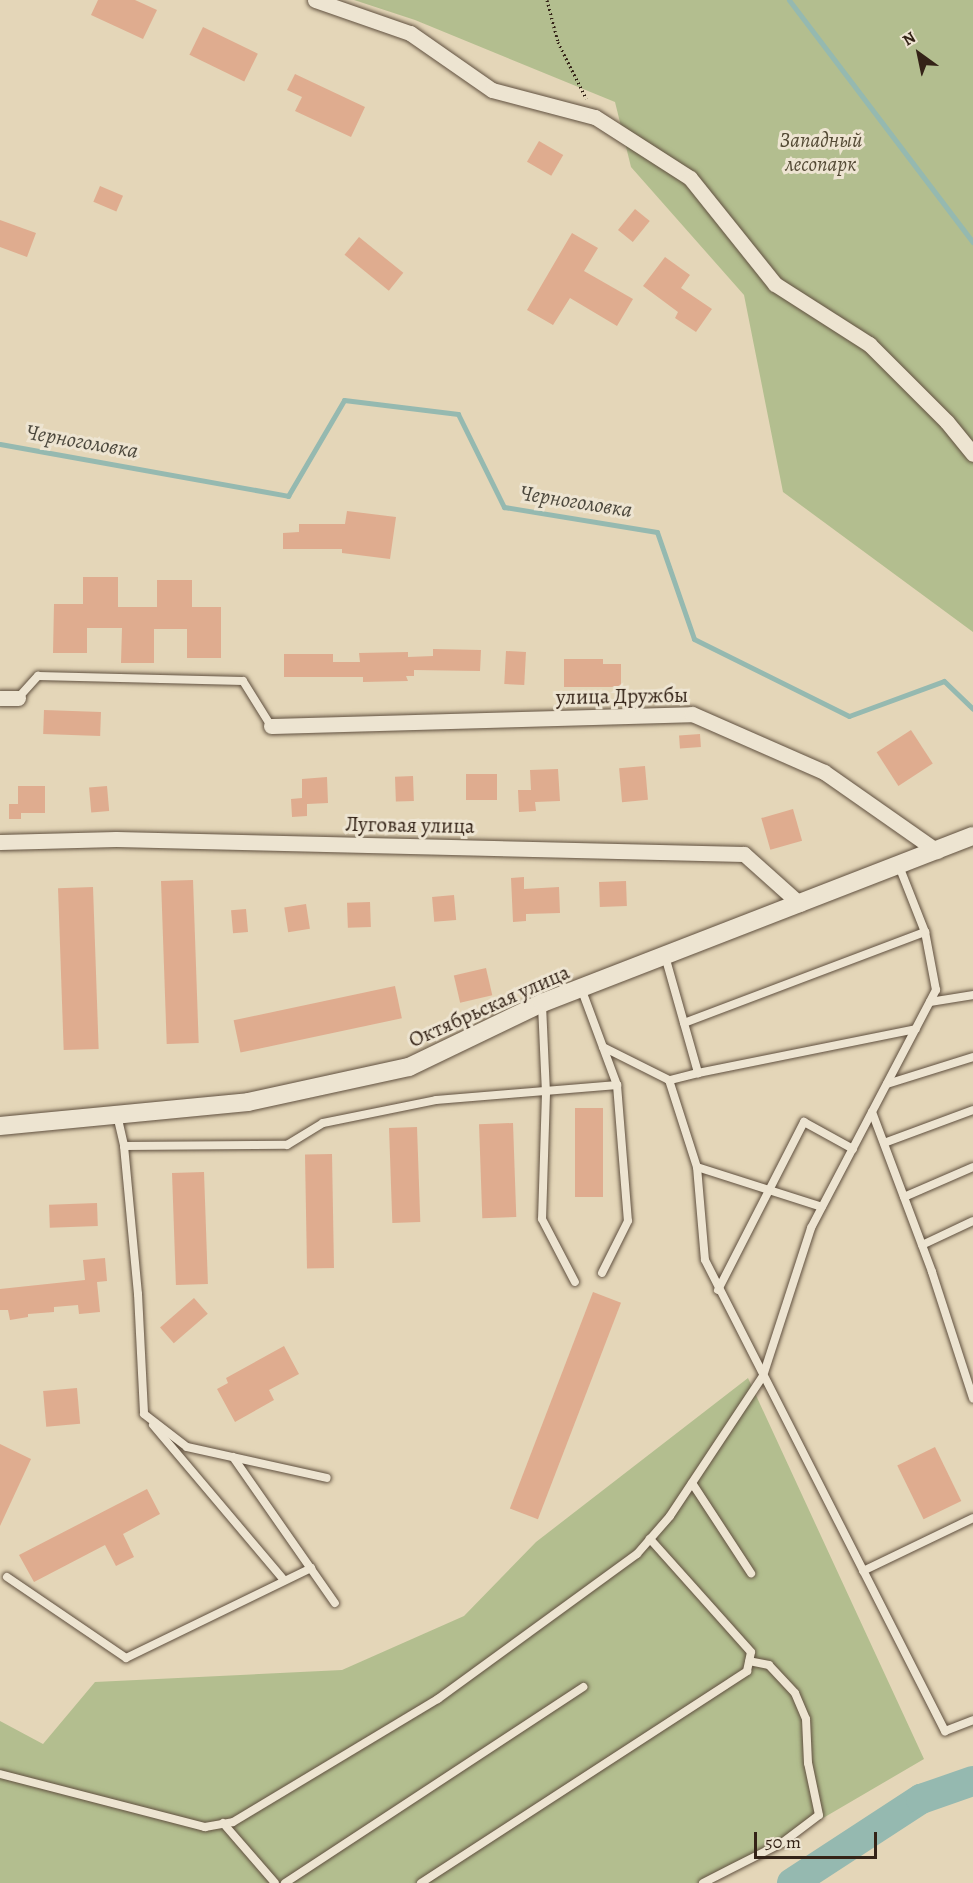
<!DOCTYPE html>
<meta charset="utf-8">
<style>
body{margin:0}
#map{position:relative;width:973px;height:1883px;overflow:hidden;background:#e4d6b8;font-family:Alegreya,serif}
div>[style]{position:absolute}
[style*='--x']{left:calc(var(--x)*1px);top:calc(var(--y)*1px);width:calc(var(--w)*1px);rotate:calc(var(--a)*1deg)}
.green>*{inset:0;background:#b3be8f}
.stream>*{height:5px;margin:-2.5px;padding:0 2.5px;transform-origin:2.5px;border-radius:2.5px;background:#95b9b0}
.river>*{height:30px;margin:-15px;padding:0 15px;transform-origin:15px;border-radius:15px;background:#95b9b0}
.building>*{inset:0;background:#dfac8f;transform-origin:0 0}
.path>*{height:3px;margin-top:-1.5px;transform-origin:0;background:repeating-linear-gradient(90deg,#342317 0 1.5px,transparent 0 4.5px)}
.roads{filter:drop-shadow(0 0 2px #60503f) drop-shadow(0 0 2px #60503f)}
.service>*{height:8px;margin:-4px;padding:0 4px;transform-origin:4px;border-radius:4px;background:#ede4d1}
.minor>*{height:15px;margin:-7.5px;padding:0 7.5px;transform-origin:7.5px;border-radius:7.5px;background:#ede4d1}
.tertiary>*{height:18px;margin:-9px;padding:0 9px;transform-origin:9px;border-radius:9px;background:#ede4d1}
span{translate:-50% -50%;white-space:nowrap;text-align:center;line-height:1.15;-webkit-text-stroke:6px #ede4d1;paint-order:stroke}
.park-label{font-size:21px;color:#544a35;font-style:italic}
.street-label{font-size:21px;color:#342317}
.water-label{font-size:22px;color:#4c483d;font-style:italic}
.north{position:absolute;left:889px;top:24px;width:60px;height:60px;-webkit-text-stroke:4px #ede4d1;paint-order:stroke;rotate:327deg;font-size:16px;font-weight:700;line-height:24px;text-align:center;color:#342317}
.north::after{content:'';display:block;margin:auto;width:21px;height:27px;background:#342317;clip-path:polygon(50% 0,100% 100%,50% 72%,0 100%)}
.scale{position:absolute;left:754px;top:1832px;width:123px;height:27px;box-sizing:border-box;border:3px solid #342317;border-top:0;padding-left:8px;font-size:18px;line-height:21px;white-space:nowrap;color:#342317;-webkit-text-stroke:4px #ede4d1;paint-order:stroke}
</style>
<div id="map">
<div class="green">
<div style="clip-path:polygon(354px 0,973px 0,973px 632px,783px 492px,744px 295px,631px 167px,615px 102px,415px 20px)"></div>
<div style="clip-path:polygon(748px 1378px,924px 1759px,712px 1883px,0 1883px,0 1721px,43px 1744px,95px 1682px,342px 1670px,464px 1616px,536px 1542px)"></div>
</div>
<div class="stream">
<div style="--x:789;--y:0;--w:304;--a:52.8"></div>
<div style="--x:0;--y:444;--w:293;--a:10.2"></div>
<div style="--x:288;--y:496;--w:111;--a:-59.7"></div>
<div style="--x:344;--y:400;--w:115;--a:7"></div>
<div style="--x:458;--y:414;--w:104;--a:63.7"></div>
<div style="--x:504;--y:507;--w:155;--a:9.3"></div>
<div style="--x:657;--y:532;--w:113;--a:70.9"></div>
<div style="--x:694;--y:639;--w:173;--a:26.4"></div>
<div style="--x:849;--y:716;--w:101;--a:-20.2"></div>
<div style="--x:944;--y:681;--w:40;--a:44"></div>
</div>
<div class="river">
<div style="--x:792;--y:1883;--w:154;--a:-33.1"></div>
<div style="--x:921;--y:1799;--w:55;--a:-19.1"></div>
</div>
<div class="building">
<div style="clip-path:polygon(98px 0,135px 0,157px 10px,143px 39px,91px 15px)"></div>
<div style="left:203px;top:27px;width:61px;height:31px;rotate:26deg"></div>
<div style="clip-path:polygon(295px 74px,365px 107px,351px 137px,295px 111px,302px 97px,287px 90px)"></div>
<div style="left:539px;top:141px;width:28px;height:24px;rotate:30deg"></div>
<div style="left:100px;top:186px;width:25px;height:17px;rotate:23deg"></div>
<div style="left:635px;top:209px;width:19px;height:27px;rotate:39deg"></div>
<div style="clip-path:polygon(0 220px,36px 233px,27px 257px,0 247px)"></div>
<div style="clip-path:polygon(572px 233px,598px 248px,584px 271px,633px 299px,617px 326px,570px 298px,553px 325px,527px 310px)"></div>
<div style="left:359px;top:237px;width:57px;height:23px;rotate:39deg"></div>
<div style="clip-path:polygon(665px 257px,690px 275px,681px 288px,712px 309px,696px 332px,675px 318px,678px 312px,643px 286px)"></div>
<div style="clip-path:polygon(347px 511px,396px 517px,390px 559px,342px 553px,342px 549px,283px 549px,283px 533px,299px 532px,299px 524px,345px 524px)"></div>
<div style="clip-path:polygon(83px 577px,118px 577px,118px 607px,157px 607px,157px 580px,192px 580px,192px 607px,221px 607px,221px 658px,187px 658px,187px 629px,154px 629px,154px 663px,121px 663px,122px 628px,87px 628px,87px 653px,53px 653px,54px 604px,83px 604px)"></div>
<div style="clip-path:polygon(433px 649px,481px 650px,480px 671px,414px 670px,414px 676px,406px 676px,408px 681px,363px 682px,363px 677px,284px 677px,284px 654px,333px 654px,333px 662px,360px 662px,359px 653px,408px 652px,408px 657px,433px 656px)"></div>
<div style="left:506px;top:651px;width:20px;height:33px;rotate:3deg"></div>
<div style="clip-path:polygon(564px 659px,603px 659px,603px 664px,621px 664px,621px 687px,564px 687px)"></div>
<div style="left:44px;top:710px;width:57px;height:24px;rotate:2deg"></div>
<div style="left:911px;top:730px;width:40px;height:41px;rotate:57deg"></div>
<div style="left:700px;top:734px;width:13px;height:21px;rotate:86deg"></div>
<div style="left:645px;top:766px;width:34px;height:26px;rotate:85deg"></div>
<div style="clip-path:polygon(558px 769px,560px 801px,535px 802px,536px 811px,519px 812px,518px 790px,531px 790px,530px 770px)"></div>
<div style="left:497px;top:774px;width:26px;height:31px;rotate:90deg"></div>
<div style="left:413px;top:776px;width:25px;height:18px;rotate:88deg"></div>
<div style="clip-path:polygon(327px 777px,328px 803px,307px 804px,307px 816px,292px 817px,291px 799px,302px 798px,302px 779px)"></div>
<div style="clip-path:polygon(18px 786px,45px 786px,45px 813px,21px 813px,21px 819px,9px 819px,9px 804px,18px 804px)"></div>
<div style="left:107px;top:786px;width:25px;height:18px;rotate:85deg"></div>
<div style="left:793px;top:809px;width:33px;height:33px;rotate:74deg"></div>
<div style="clip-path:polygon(524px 877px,524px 889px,559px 887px,560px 913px,526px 914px,526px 921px,513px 922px,511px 878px)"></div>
<div style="left:193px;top:880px;width:163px;height:32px;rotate:88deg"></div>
<div style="left:626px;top:881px;width:25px;height:27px;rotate:88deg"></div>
<div style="left:93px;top:887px;width:162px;height:35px;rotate:88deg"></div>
<div style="left:454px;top:895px;width:25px;height:22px;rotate:85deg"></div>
<div style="left:370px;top:902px;width:25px;height:23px;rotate:88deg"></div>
<div style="left:306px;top:904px;width:25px;height:22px;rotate:81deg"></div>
<div style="left:246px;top:909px;width:23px;height:15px;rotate:85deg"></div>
<div style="left:486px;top:968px;width:28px;height:33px;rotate:77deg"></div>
<div style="left:395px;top:986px;width:33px;height:165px;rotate:78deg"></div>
<div style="left:575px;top:1108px;width:28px;height:89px"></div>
<div style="left:513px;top:1123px;width:94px;height:34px;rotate:88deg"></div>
<div style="left:417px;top:1127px;width:95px;height:28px;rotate:88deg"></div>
<div style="left:332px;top:1154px;width:114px;height:27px;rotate:89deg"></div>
<div style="left:204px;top:1172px;width:112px;height:32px;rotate:88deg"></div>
<div style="left:97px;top:1203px;width:23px;height:48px;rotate:88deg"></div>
<div style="clip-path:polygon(105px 1258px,107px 1281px,97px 1282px,100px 1312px,79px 1314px,78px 1305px,54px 1307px,54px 1312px,28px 1314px,28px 1317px,10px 1320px,8px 1310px,0 1310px,0 1289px,85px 1280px,83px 1260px)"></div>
<div style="left:593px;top:1292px;width:30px;height:232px;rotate:21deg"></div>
<div style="left:194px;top:1298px;width:21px;height:45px;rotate:49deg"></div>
<div style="clip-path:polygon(284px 1346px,299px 1374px,269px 1390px,274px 1400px,235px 1422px,217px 1389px,228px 1383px,226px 1378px)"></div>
<div style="left:77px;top:1388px;width:36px;height:34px;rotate:85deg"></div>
<div style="clip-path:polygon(0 1444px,31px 1459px,0 1526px)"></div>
<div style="left:935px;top:1447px;width:60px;height:42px;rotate:64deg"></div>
<div style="clip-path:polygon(147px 1489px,160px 1514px,123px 1534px,134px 1557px,116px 1566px,105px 1545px,34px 1582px,19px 1555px)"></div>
</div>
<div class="path">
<div style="--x:547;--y:0;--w:43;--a:75.3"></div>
<div style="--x:558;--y:42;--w:63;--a:63.4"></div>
</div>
<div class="roads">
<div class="service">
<div style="--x:18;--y:698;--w:30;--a:-48"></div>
<div style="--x:38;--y:676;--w:205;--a:1.4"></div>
<div style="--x:243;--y:681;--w:53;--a:58.1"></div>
<div style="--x:665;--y:956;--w:122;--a:74.2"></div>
<div style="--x:698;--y:1073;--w:30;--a:166"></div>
<div style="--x:669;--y:1080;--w:91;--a:72.2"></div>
<div style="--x:697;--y:1167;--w:93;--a:85.1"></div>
<div style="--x:705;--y:1260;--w:529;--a:63"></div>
<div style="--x:945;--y:1731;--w:30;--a:-21"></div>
<div style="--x:581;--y:988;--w:103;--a:69.6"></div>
<div style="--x:617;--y:1085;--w:136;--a:85.4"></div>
<div style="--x:628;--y:1221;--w:58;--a:116.6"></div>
<div style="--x:930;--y:1002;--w:44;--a:-9.2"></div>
<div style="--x:542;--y:1005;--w:88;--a:87.4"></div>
<div style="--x:546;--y:1093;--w:126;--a:91.8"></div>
<div style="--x:542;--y:1219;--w:71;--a:62.4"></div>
<div style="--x:684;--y:1023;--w:258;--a:-20.7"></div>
<div style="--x:603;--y:1047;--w:74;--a:26.6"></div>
<div style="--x:698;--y:1073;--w:222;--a:-11.4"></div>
<div style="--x:887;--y:1084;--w:90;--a:-17.4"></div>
<div style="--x:872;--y:1112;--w:171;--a:69.4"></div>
<div style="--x:932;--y:1272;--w:133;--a:72"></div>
<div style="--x:117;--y:1115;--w:32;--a:77"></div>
<div style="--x:124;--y:1146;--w:149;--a:84.6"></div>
<div style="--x:138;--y:1294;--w:120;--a:87.1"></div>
<div style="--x:144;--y:1414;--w:54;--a:37.5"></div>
<div style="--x:187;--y:1447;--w:143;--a:12.5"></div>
<div style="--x:884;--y:1143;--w:95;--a:-20.3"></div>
<div style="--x:124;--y:1146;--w:163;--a:-0.4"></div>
<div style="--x:287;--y:1145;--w:42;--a:-31.4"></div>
<div style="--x:323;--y:1123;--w:115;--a:-11.5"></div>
<div style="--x:436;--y:1100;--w:182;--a:-4.7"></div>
<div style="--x:697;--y:1167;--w:131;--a:17.7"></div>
<div style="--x:904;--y:1197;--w:75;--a:-23.5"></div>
<div style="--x:922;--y:1245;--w:56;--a:-25.2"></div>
<div style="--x:718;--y:1290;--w:189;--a:-62.9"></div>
<div style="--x:804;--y:1122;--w:56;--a:28.9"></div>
<div style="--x:153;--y:1425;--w:203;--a:49.8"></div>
<div style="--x:233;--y:1457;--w:178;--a:55.1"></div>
<div style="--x:692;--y:1483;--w:108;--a:56.8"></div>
<div style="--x:863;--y:1571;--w:122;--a:-25.7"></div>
<div style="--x:7;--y:1577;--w:144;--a:34.2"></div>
<div style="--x:126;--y:1658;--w:206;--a:-25.9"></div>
<div style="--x:0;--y:1774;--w:212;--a:14.5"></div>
<div style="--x:205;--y:1827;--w:28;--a:-10"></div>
<div style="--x:233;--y:1822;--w:239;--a:-31"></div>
<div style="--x:438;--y:1699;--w:246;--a:-36.1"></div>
<div style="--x:637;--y:1554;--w:50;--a:-49"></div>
<div style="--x:670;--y:1516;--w:168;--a:-56.4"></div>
<div style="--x:763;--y:1376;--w:156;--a:-72"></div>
<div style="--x:811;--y:1228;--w:269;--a:-62.3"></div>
<div style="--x:936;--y:990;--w:59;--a:-100.7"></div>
<div style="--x:925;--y:932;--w:71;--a:-111.5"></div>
<div style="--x:223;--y:1823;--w:79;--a:49.1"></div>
<div style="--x:285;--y:1883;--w:357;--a:-33.3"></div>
<div style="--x:421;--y:1883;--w:389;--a:-33"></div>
<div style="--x:747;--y:1671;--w:19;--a:-78"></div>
<div style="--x:751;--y:1652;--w:152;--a:-131.8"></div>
<div style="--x:703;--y:1883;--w:89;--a:-26.9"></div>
<div style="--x:782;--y:1843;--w:46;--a:-37.1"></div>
<div style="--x:819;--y:1815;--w:53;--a:-101.9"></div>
<div style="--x:808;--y:1763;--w:44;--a:-92.6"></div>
<div style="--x:806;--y:1719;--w:28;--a:-113"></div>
<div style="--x:795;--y:1693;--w:38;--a:-133"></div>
<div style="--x:769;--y:1665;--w:20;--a:-169"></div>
</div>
<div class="minor">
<div style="--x:315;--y:0;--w:101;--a:19.2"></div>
<div style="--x:410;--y:33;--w:100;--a:34.8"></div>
<div style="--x:492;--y:90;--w:106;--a:14.7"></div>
<div style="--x:595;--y:117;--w:113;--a:32.7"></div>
<div style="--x:690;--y:178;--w:136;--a:51.3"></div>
<div style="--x:775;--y:284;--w:112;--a:32.6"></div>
<div style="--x:869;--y:344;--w:110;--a:45"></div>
<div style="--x:947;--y:422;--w:41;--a:50.9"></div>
<div style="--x:0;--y:698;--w:18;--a:0"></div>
<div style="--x:271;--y:726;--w:421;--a:-1.6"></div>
<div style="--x:692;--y:714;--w:144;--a:23.7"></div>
<div style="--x:824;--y:772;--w:138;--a:35"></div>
<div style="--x:0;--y:842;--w:116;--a:-1.5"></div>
<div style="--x:116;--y:839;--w:628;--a:1.37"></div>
<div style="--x:744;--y:854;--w:75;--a:41.8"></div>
</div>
<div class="tertiary">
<div style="--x:0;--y:1126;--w:249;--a:-5.5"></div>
<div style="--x:248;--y:1102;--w:165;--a:-12.3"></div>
<div style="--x:409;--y:1067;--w:148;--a:-25.7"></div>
<div style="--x:542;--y:1003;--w:462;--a:-21.2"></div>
</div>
</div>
<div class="park-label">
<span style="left:821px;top:152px">Западный<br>лесопарк</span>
</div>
<div class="street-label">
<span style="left:622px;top:696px;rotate:-1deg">улица Дружбы</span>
<span style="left:410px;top:825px;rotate:1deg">Луговая улица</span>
<span style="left:489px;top:1006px;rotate:-24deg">Октябрьская улица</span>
</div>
<div class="water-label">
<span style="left:82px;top:442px;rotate:10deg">Черноголовка</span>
<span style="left:576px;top:502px;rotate:9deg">Черноголовка</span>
</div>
<div class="north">N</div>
<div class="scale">50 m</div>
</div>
